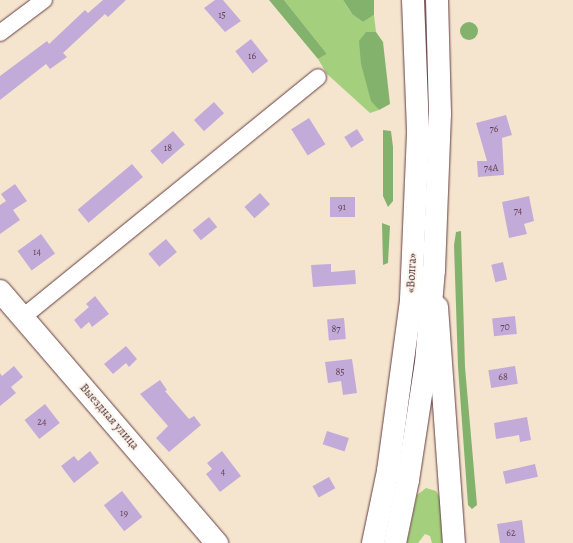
<!DOCTYPE html>
<meta charset="utf-8">
<style>
body{margin:0}
#map{position:relative;width:573px;height:543px;overflow:hidden;background:#f6e5ce;font-family:Alegreya,serif}
div>[style]{position:absolute}
[style*='--x']{left:calc(var(--x)*1px);top:calc(var(--y)*1px);width:calc(var(--w)*1px);rotate:calc(var(--a)*1deg)}
.green>*{inset:0;background:#a4d07d}
.forest>*{inset:0;background:#83b26c}
.round{border-radius:50%}
.building>*{inset:0;background:#c2abd9;transform-origin:0 0}
.roads{filter:drop-shadow(0 0 1px #643d43) drop-shadow(0 0 1px #643d43)}
.street>*{height:16px;margin:-8px;padding:0 8px;transform-origin:8px;border-radius:8px;background:#fff}
.secondary>*{height:22px;margin:-11px;padding:0 11px;transform-origin:11px;border-radius:11px;background:#fff}
.highway>*{height:22px;margin:-11px;padding:0 11px;transform-origin:11px;border-radius:11px;background:#fff}
span{translate:-50% -50%;white-space:nowrap;text-align:center;line-height:1.15;-webkit-text-stroke:4px #fbf7ec;paint-order:stroke}
.number-label{font-size:10px;color:#684256}
.number-label span{-webkit-text-stroke-width:0}
.street-label{font-size:12px;color:#4a1f2b}
</style>
<div id="map">
<div class="green">
<div style="clip-path:polygon(284px 0,343px 0,351px 13px,363px 22px,374px 15px,376px 32px,366px 32px,373px 102px,379px 110px,370px 113px,327px 74px,318px 59px,327px 54px)"></div>
<div style="clip-path:polygon(426px 488px,436px 491px,441px 500px,445px 543px,432px 543px,430px 536px,425px 534px,418px 543px,407px 543px,417px 495px)"></div>
</div>
<div class="forest">
<div style="clip-path:polygon(269px 0,284px 0,327px 54px,318px 59px)"></div>
<div style="clip-path:polygon(343px 0,374px 0,374px 15px,363px 22px,352px 14px)"></div>
<div class="round" style="left:460px;top:22px;width:18px;height:18px"></div>
<div style="clip-path:polygon(366px 32px,376px 32px,383px 42px,390px 104px,379px 110px,371px 101px,361px 64px,359px 41px)"></div>
<div style="clip-path:polygon(383px 130px,391px 131px,393px 147px,393px 201px,388px 207px,383px 196px)"></div>
<div style="clip-path:polygon(382px 223px,390px 226px,388px 263px,383px 265px)"></div>
<div style="clip-path:polygon(461px 231px,465px 367px,477px 505px,472px 509px,468px 505px,458px 367px,454px 245px,456px 232px)"></div>
</div>
<div class="building">
<div style="clip-path:polygon(103px 0,126px 0,108px 17px,105px 14px,63px 53px,67px 57px,50px 69px,46px 64px,0 100px,0 76px,47px 41px,49px 44px,85px 10px,88px 13px)"></div>
<div style="clip-path:polygon(215px 0,223px 0,241px 21px,225px 32px,204px 8px)"></div>
<div style="left:251px;top:39px;width:28px;height:20px;rotate:52deg"></div>
<div style="left:214px;top:102px;width:15px;height:27px;rotate:48deg"></div>
<div style="clip-path:polygon(506px 115px,512px 135px,502px 138px,504px 175px,478px 177px,477px 161px,487px 161px,476px 123px)"></div>
<div style="left:309px;top:118px;width:31px;height:21px;rotate:58deg"></div>
<div style="left:357px;top:129px;width:13px;height:15px;rotate:58deg"></div>
<div style="left:173px;top:131px;width:18px;height:30px;rotate:49deg"></div>
<div style="left:132px;top:164px;width:17px;height:71px;rotate:50deg"></div>
<div style="clip-path:polygon(15px 184px,27px 201px,13px 210px,20px 220px,0 234px,0 205px,6px 201px,1px 194px)"></div>
<div style="left:260px;top:193px;width:15px;height:21px;rotate:48deg"></div>
<div style="clip-path:polygon(529px 196px,534px 221px,524px 224px,527px 234px,509px 238px,502px 202px)"></div>
<div style="left:330px;top:197px;width:25px;height:20px"></div>
<div style="left:209px;top:217px;width:13px;height:21px;rotate:51deg"></div>
<div style="left:41px;top:234px;width:24px;height:29px;rotate:54deg"></div>
<div style="left:166px;top:239px;width:17px;height:23px;rotate:50deg"></div>
<div style="left:503px;top:262px;width:18px;height:12px;rotate:77deg"></div>
<div style="clip-path:polygon(331px 264px,331px 272px,355px 270px,356px 284px,313px 287px,311px 265px)"></div>
<div style="clip-path:polygon(95px 296px,109px 314px,92px 327px,89px 322px,81px 329px,74px 320px,89px 307px,86px 304px)"></div>
<div style="left:515px;top:316px;width:18px;height:23px;rotate:84deg"></div>
<div style="left:344px;top:318px;width:21px;height:17px;rotate:85deg"></div>
<div style="clip-path:polygon(126px 346px,137px 359px,129px 367px,126px 363px,113px 374px,104px 364px)"></div>
<div style="clip-path:polygon(352px 359px,357px 393px,343px 395px,341px 381px,328px 383px,325px 362px)"></div>
<div style="clip-path:polygon(14px 366px,23px 377px,11px 387px,16px 393px,0 406px,0 373px,2px 376px)"></div>
<div style="left:515px;top:366px;width:18px;height:27px;rotate:81deg"></div>
<div style="clip-path:polygon(160px 380px,167px 390px,165px 391px,189px 419px,194px 416px,201px 425px,169px 452px,156px 438px,168px 426px,140px 394px)"></div>
<div style="left:45px;top:404px;width:24px;height:26px;rotate:52deg"></div>
<div style="clip-path:polygon(527px 417px,531px 440px,520px 442px,519px 435px,496px 439px,494px 423px)"></div>
<div style="left:327px;top:431px;width:23px;height:14px;rotate:18deg"></div>
<div style="clip-path:polygon(90px 451px,99px 463px,74px 483px,61px 466px,74px 456px,78px 461px)"></div>
<div style="clip-path:polygon(222px 451px,241px 476px,220px 492px,206px 474px,212px 469px,207px 463px)"></div>
<div style="left:535px;top:464px;width:13px;height:33px;rotate:77deg"></div>
<div style="left:329px;top:477px;width:13px;height:19px;rotate:61deg"></div>
<div style="left:122px;top:491px;width:33px;height:23px;rotate:52deg"></div>
<div style="clip-path:polygon(522px 520px,525px 543px,500px 543px,497px 524px)"></div>
</div>
<div class="roads">
<div class="street">
<div style="--x:0;--y:33;--w:55;--a:-36.9"></div>
<div style="--x:23;--y:317;--w:380;--a:-39.1"></div>
</div>
<div class="secondary">
<div style="--x:0;--y:291;--w:333;--a:49.3"></div>
<div style="--x:437;--y:307;--w:237;--a:85.9"></div>
</div>
<div class="highway">
<div style="--x:373;--y:543;--w:74;--a:-78.2"></div>
<div style="--x:388;--y:471;--w:173;--a:-82.3"></div>
<div style="--x:411;--y:300;--w:170;--a:-87.6"></div>
<div style="--x:418;--y:130;--w:130;--a:-92.2"></div>
<div style="--x:395;--y:543;--w:64;--a:-78.3"></div>
<div style="--x:408;--y:480;--w:118;--a:-81.3"></div>
<div style="--x:426;--y:363;--w:93;--a:-85.1"></div>
<div style="--x:434;--y:270;--w:156;--a:-87.8"></div>
<div style="--x:440;--y:114;--w:114;--a:-91.5"></div>
</div>
</div>
<div class="number-label">
<span style="left:222px;top:15px">15</span>
<span style="left:252px;top:56px">16</span>
<span style="left:494px;top:129px">76</span>
<span style="left:168px;top:148px">18</span>
<span style="left:491px;top:168px">74А</span>
<span style="left:342px;top:207px">91</span>
<span style="left:518px;top:211px">74</span>
<span style="left:37px;top:252px">14</span>
<span style="left:505px;top:327px">70</span>
<span style="left:336px;top:329px">87</span>
<span style="left:340px;top:372px">85</span>
<span style="left:503px;top:377px">68</span>
<span style="left:42px;top:422px">24</span>
<span style="left:223px;top:472px">4</span>
<span style="left:124px;top:513px">19</span>
<span style="left:511px;top:533px">62</span>
</div>
<div class="street-label">
<span style="left:412px;top:273px;rotate:-87deg">«Волга»</span>
<span style="left:109px;top:417px;rotate:49deg">Выездная улица</span>
</div>
</div>
